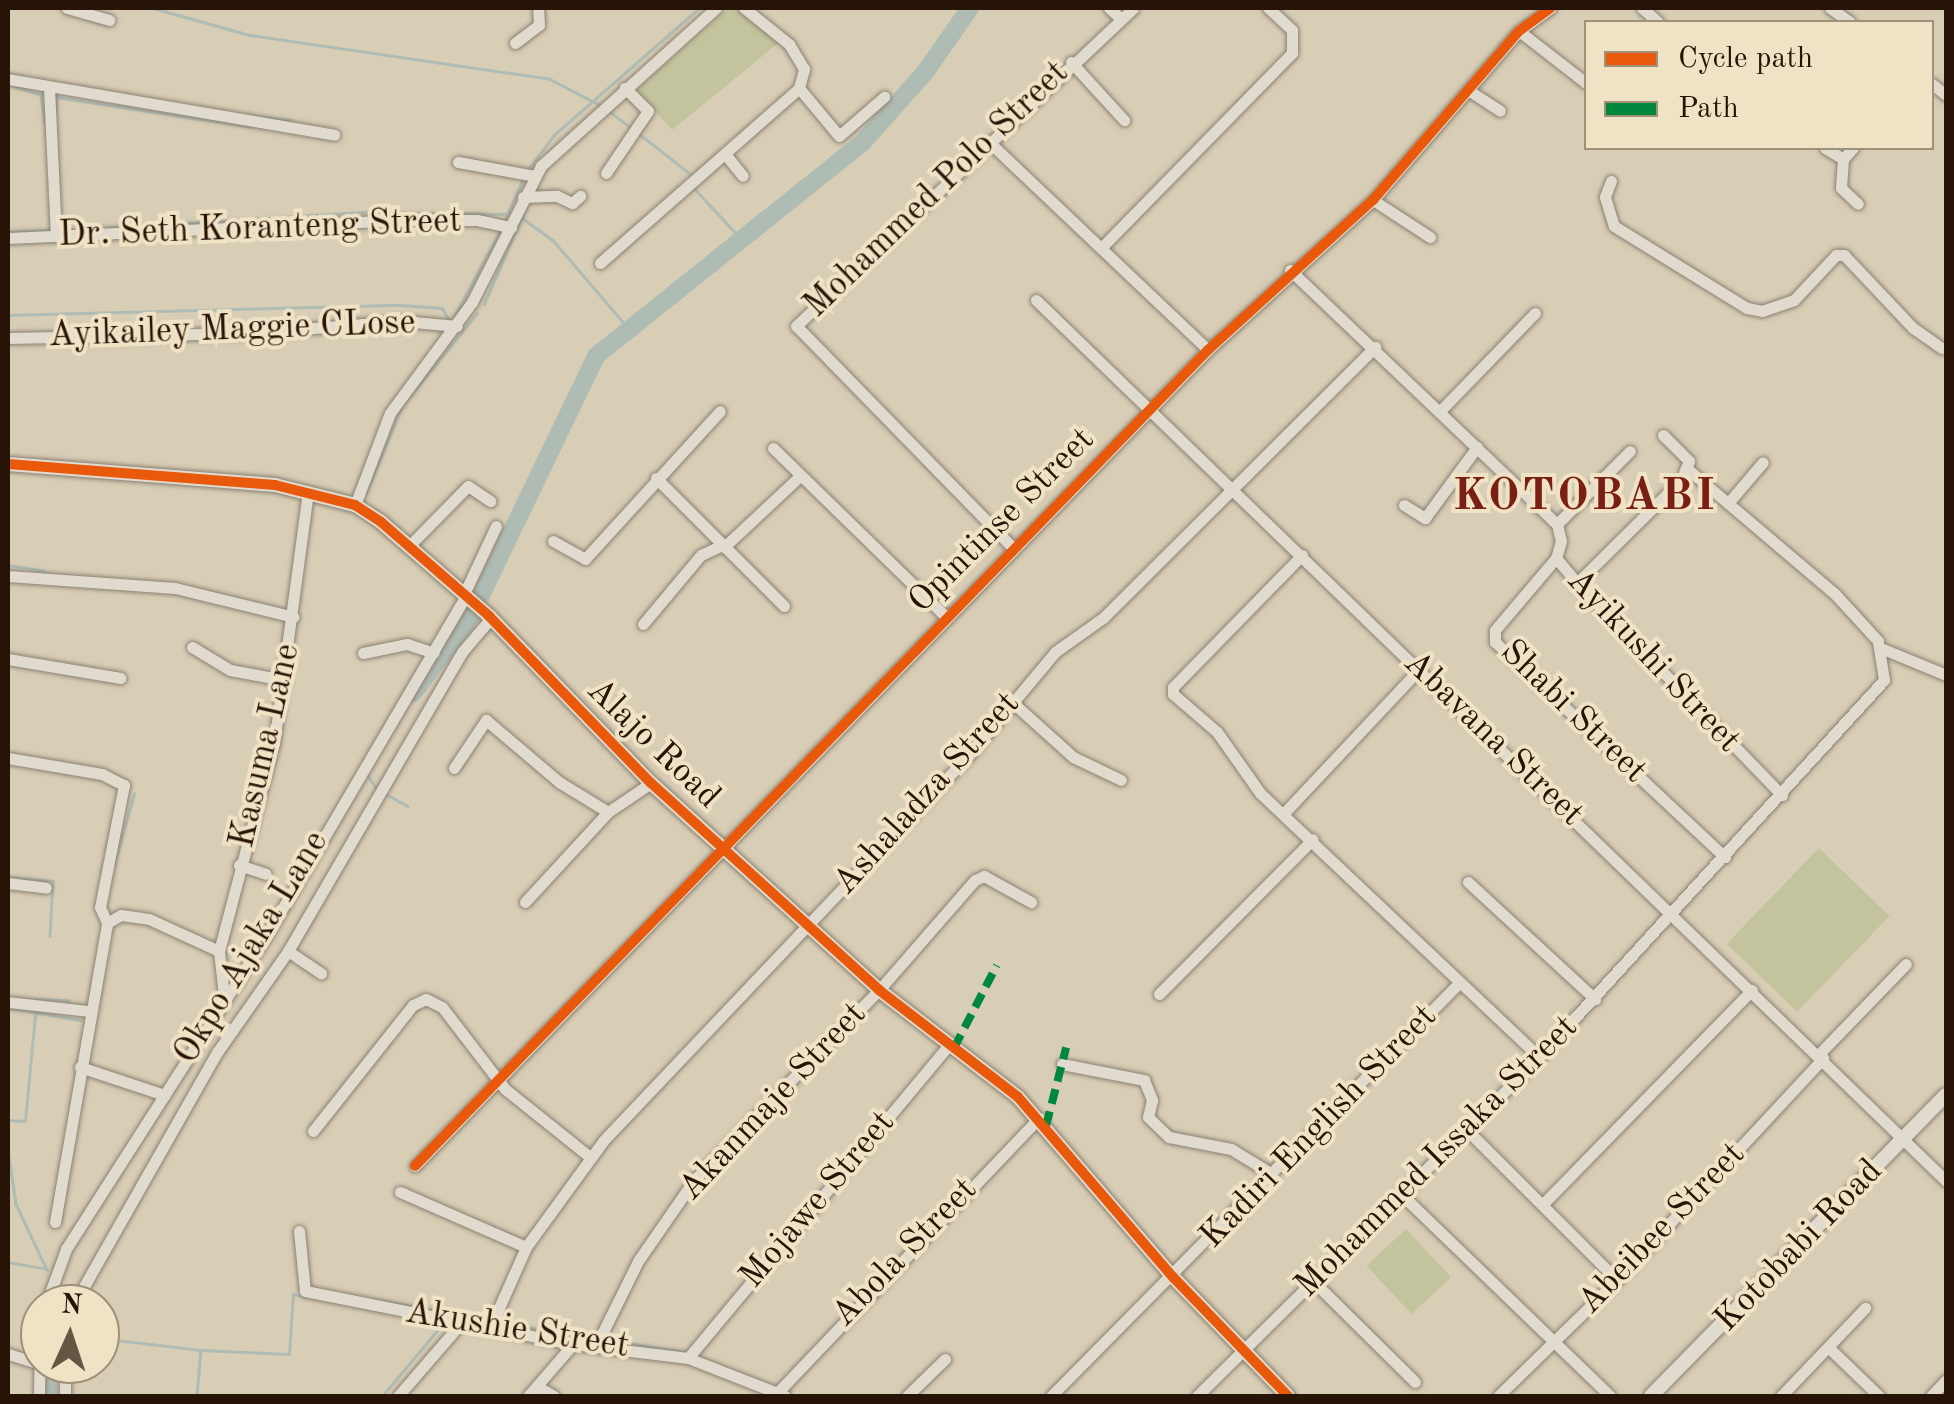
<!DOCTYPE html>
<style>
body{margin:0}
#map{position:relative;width:1954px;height:1404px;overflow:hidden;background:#d8cdb5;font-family:"Old Standard TT",serif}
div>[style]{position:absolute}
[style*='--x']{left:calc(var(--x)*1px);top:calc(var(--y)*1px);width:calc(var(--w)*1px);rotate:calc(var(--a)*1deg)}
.green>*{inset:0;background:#c3c49d;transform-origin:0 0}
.stream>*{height:2.5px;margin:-1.25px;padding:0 1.25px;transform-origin:1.25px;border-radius:1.25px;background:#afbcb4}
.river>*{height:18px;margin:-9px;padding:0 9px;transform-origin:9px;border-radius:9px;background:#afbcb4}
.roads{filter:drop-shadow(0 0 2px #8a8172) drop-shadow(0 0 2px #8a8172)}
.minor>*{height:11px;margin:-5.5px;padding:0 5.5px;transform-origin:5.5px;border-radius:5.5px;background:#e0dbce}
.tertiary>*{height:14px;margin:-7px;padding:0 7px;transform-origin:7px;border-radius:7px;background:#e0dbce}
.quiet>*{height:8px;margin-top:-4px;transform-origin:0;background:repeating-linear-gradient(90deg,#00873e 0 15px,transparent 0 23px)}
.cycleway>*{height:10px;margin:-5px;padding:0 5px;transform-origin:5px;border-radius:5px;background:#e8590c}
span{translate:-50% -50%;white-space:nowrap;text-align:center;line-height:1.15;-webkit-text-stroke:8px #efe2c5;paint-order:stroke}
.street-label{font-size:35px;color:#281406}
.district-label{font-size:45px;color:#7a1f14;font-weight:700;letter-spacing:2.5px}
.frame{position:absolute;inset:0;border:10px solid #281406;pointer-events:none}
.legend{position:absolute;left:1584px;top:20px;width:350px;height:130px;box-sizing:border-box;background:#efe2c5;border:2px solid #9f9079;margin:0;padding:12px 18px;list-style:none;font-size:30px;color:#281406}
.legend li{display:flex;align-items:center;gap:20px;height:50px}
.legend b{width:50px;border:2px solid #9f9079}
.north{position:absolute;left:20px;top:1284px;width:100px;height:100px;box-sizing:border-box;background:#efe2c5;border:2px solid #9f9079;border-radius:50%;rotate:3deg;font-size:28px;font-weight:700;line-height:40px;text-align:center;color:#281406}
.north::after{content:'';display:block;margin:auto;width:35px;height:45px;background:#665543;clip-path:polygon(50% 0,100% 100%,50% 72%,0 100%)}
</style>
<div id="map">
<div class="green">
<div style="clip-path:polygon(729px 8px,749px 8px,782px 40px,672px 130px,636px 90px)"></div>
<div style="left:1819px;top:848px;width:98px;height:133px;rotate:44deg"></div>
<div style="left:1406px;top:1229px;width:66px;height:54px;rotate:47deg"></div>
</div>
<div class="stream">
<div style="--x:153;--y:8;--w:101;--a:15.6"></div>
<div style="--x:250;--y:35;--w:303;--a:8.3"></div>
<div style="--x:550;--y:79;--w:59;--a:27.4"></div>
<div style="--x:11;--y:85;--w:32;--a:18"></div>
<div style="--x:41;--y:95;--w:29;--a:82"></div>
<div style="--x:56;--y:111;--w:14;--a:-90"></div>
<div style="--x:56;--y:97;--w:198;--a:8.7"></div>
<div style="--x:609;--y:111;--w:26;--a:37"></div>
<div style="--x:248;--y:115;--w:43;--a:6.6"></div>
<div style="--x:637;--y:132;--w:70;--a:38"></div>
<div style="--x:526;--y:172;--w:46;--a:-52.9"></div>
<div style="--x:554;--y:135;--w:193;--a:-41.2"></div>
<div style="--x:694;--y:188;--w:72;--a:47.2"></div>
<div style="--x:521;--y:217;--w:39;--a:36"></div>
<div style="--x:553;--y:240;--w:118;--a:49.5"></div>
<div style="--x:504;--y:222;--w:47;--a:-66.2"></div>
<div style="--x:108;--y:228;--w:256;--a:-3.6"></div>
<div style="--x:364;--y:212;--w:145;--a:0.8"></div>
<div style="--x:8;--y:232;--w:43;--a:-2.7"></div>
<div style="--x:484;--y:304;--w:108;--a:-66.5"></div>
<div style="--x:8;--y:315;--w:393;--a:-1.5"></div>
<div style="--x:401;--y:305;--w:41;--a:4.2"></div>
<div style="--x:442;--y:308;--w:13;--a:58"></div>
<div style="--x:455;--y:315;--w:98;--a:-61.9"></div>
<div style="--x:366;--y:493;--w:94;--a:-67.5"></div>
<div style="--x:402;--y:406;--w:119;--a:-51.1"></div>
<div style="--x:388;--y:520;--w:14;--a:34"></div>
<div style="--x:8;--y:565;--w:36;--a:9"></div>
<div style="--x:368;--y:776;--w:16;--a:55"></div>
<div style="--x:386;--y:794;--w:25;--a:29"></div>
<div style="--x:114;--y:865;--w:74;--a:-74.3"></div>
<div style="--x:8;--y:877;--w:45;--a:5.1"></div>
<div style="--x:53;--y:881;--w:55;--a:93.1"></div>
<div style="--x:36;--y:999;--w:33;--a:2"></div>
<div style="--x:10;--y:1008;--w:71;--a:9.7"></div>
<div style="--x:8;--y:1120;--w:17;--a:3"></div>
<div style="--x:25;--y:1121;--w:106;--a:-84.6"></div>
<div style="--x:8;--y:1149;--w:56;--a:81.7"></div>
<div style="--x:16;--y:1204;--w:73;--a:64.8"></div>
<div style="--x:8;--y:1262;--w:39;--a:10"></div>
<div style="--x:372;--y:1299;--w:114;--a:10.1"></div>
<div style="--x:499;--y:1322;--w:93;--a:9.9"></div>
<div style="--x:100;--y:1338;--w:102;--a:6.8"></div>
<div style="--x:201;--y:1350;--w:46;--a:95"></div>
<div style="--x:608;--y:1340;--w:78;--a:8.9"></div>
<div style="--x:201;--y:1350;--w:88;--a:2.6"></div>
<div style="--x:289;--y:1354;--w:60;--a:-86.2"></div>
<div style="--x:293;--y:1294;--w:13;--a:13"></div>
<div style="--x:1292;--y:1390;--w:8;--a:45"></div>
<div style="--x:382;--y:1396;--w:92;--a:-49.9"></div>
</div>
<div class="river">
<div style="--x:413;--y:693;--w:94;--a:-52.8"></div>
<div style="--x:470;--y:618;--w:291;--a:-64.3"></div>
<div style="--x:596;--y:356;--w:342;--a:-38.7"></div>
<div style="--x:863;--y:142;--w:95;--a:-48.4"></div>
<div style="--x:926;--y:71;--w:77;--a:-55.1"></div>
<div style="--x:47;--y:1364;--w:32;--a:86"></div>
</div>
<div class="roads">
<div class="minor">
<div style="--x:67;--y:8;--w:44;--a:15.9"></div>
<div style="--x:1109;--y:8;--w:15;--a:42"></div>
<div style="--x:1642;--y:8;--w:21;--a:41"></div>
<div style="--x:1830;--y:8;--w:24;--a:35"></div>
<div style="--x:1519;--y:31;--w:85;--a:37.8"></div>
<div style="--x:515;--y:43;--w:30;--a:-37"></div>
<div style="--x:539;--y:25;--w:17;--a:-93"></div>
<div style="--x:1071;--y:62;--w:79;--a:47.6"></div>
<div style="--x:8;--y:79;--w:331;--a:9.7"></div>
<div style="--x:1932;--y:84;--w:18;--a:38"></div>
<div style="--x:49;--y:88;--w:148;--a:87.3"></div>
<div style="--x:799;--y:88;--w:62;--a:50.2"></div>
<div style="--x:839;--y:136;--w:60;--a:-40.9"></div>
<div style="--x:1468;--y:90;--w:38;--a:33"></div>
<div style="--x:989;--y:142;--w:302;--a:43.5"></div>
<div style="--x:1825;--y:148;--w:21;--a:31"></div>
<div style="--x:725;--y:154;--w:28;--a:51"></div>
<div style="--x:1843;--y:159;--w:29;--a:94"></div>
<div style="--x:1841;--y:188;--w:23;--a:43"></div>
<div style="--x:1843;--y:159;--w:15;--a:-48"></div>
<div style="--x:458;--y:162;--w:78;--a:10.3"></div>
<div style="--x:606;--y:173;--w:75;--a:-55.9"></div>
<div style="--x:648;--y:111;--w:33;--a:-135"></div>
<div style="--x:1611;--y:181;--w:17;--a:111"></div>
<div style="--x:1605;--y:197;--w:30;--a:73"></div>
<div style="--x:1614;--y:226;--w:156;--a:31.7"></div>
<div style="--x:1747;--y:308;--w:15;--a:11"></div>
<div style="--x:1762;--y:311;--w:34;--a:-19"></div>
<div style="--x:1794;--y:300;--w:62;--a:-47"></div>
<div style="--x:1836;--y:255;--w:8;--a:0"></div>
<div style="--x:1844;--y:255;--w:100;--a:46.6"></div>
<div style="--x:1913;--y:328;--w:35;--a:35"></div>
<div style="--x:523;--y:197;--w:34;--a:-2"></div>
<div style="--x:557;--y:196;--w:17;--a:25"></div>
<div style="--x:572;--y:203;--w:11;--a:-41"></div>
<div style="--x:1373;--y:200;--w:68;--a:33"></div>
<div style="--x:8;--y:238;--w:396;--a:-2.6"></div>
<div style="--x:404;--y:220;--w:73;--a:0"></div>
<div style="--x:477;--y:220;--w:35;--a:12"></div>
<div style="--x:1102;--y:247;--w:272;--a:-45.6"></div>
<div style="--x:1292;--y:53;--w:23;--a:-90"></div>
<div style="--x:1292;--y:30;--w:33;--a:-137"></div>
<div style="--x:600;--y:263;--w:265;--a:-41.3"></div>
<div style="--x:799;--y:88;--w:20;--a:-75"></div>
<div style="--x:804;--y:69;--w:29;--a:-121"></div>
<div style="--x:789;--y:44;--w:58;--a:-141.3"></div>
<div style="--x:1290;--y:270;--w:369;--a:43.6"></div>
<div style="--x:1557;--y:524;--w:17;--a:77"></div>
<div style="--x:1561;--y:541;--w:18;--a:106"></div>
<div style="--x:1556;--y:558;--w:33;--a:50"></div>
<div style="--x:1577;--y:583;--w:295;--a:46"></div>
<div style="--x:1036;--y:300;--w:1267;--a:44.07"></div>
<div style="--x:8;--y:338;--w:242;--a:-1.2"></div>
<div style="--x:250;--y:333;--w:153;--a:-4.5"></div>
<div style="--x:403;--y:321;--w:54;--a:5.3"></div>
<div style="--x:1441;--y:410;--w:135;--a:-45.9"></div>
<div style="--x:1663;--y:435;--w:37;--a:45"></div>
<div style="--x:1689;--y:461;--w:12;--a:114"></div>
<div style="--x:773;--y:448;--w:242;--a:44.3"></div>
<div style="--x:656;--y:478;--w:181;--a:45"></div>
<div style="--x:1729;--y:502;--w:52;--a:-49.6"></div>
<div style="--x:355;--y:505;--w:98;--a:-69.2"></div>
<div style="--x:390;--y:413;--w:138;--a:-53.5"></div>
<div style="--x:472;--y:302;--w:153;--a:-63.1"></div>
<div style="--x:541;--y:166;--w:236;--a:-42.1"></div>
<div style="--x:1404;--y:505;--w:25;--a:32"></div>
<div style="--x:1425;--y:518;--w:88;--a:-53.8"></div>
<div style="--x:1557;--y:524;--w:103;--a:-45"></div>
<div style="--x:553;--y:541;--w:37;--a:29"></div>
<div style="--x:585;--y:559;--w:200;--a:-47.6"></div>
<div style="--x:411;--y:544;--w:81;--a:-45.5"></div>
<div style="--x:468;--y:486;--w:27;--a:34"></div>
<div style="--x:724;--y:547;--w:104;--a:-43.1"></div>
<div style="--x:1013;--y:548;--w:310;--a:-134.3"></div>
<div style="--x:796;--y:326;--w:463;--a:-43.3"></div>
<div style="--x:1302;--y:555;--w:185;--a:134.3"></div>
<div style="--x:1173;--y:687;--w:7;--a:90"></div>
<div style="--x:1173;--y:694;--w:58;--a:40.8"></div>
<div style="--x:1217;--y:732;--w:75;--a:54.8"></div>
<div style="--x:1260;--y:793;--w:384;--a:43.4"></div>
<div style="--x:1556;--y:558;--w:94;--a:130.3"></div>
<div style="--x:1495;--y:630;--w:12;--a:90"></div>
<div style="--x:1495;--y:642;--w:315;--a:43.1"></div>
<div style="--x:8;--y:576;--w:167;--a:4.1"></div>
<div style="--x:175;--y:588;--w:122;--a:13.7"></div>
<div style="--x:464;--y:594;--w:75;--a:-64.8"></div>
<div style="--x:643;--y:624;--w:90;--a:-50"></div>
<div style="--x:701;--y:555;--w:23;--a:-25"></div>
<div style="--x:192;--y:647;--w:44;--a:31.2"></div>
<div style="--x:230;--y:670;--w:55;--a:10.5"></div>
<div style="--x:1883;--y:649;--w:68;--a:22.4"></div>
<div style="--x:363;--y:653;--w:45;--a:-11.6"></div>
<div style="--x:407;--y:644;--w:28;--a:18"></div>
<div style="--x:8;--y:659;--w:114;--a:9.6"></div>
<div style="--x:1012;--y:702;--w:82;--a:42"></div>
<div style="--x:1073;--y:757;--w:53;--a:25.6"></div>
<div style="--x:8;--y:758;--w:95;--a:9.7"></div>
<div style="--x:102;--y:774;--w:25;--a:27"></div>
<div style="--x:124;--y:785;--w:124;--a:101.1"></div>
<div style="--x:100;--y:907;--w:17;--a:66"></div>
<div style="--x:454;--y:768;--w:58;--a:-56.3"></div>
<div style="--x:486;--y:720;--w:96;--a:40.3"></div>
<div style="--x:559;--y:782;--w:57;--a:31.5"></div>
<div style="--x:1285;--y:812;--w:197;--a:-46.8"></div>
<div style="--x:239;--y:865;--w:28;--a:18"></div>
<div style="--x:1468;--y:882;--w:173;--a:42.7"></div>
<div style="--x:8;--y:883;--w:38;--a:7"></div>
<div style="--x:525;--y:902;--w:122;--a:-47.3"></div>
<div style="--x:608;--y:812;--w:52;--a:-34"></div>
<div style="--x:107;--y:923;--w:16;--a:-30"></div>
<div style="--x:121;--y:915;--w:28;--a:8"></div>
<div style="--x:149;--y:919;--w:77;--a:24.6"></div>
<div style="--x:288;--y:951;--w:40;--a:34"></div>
<div style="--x:1159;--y:994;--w:218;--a:-45.2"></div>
<div style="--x:224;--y:995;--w:44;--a:-96.5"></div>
<div style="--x:219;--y:951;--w:215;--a:-75.2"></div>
<div style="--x:274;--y:743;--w:252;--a:-82.3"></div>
<div style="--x:8;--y:1002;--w:81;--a:6.4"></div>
<div style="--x:1819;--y:1054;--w:125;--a:-46"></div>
<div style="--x:1062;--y:1064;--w:84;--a:11"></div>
<div style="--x:1144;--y:1080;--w:22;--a:68"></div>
<div style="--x:1152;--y:1100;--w:17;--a:103"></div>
<div style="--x:1148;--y:1117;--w:29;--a:44"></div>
<div style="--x:1169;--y:1137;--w:63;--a:11"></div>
<div style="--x:1231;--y:1149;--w:48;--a:31.4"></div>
<div style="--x:80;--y:1067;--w:89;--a:18.4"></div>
<div style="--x:1467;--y:1130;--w:212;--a:45"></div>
<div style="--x:313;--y:1131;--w:161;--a:-51.6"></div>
<div style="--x:413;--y:1005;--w:14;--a:-25"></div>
<div style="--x:426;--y:999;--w:18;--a:27"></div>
<div style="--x:442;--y:1007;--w:103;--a:52.5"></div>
<div style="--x:505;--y:1089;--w:110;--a:38.7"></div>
<div style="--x:415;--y:1166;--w:1138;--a:-45.82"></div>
<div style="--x:1208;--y:350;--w:223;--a:-42.3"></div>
<div style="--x:1373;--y:200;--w:223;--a:-49.2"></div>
<div style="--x:1519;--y:31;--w:39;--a:-36"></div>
<div style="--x:400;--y:1192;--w:137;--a:23.6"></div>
<div style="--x:1403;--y:1196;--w:288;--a:44"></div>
<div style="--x:1543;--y:1204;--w:299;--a:-45.7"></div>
<div style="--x:55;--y:1222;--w:303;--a:-80.1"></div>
<div style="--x:299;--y:1231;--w:60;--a:84.3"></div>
<div style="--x:305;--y:1291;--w:273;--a:11.2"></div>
<div style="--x:573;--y:1344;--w:116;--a:6.9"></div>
<div style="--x:688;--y:1358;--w:104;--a:21.4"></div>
<div style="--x:1314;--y:1282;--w:142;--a:44.7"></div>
<div style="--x:46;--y:1304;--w:59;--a:-70"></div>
<div style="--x:66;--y:1249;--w:375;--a:-57.4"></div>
<div style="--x:268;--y:933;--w:391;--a:-59.6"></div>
<div style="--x:74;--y:1304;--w:291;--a:-60.4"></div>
<div style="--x:218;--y:1051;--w:122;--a:-55"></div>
<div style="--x:288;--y:951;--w:346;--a:-59.8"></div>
<div style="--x:462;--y:652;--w:45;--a:-49.5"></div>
<div style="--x:490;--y:1328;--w:89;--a:-66"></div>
<div style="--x:526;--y:1247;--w:132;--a:-53.9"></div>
<div style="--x:604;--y:1140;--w:531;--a:-46.53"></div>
<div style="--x:969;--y:755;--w:134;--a:-50.1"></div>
<div style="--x:1055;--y:652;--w:60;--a:-35.5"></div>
<div style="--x:1104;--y:617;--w:383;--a:-44.9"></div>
<div style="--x:596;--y:1346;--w:95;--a:-63.7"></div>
<div style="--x:638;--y:1261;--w:98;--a:-55.3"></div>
<div style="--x:694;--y:1180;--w:265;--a:-45.8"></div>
<div style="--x:879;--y:990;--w:146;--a:-48.9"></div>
<div style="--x:975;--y:880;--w:10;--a:-24"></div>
<div style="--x:984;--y:876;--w:54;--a:29"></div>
<div style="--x:1828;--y:1347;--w:71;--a:43.9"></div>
<div style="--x:8;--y:1354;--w:30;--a:17"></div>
<div style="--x:688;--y:1358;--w:409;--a:-50.2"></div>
<div style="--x:65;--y:1364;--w:32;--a:90"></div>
<div style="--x:538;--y:1387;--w:18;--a:29"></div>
<div style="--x:777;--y:1393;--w:380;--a:-46.4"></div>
<div style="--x:39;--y:1396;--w:61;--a:-89.1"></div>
<div style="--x:398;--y:1396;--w:96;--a:-49.2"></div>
<div style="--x:528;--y:1396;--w:69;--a:-49.1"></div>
<div style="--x:907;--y:1396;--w:53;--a:-44.2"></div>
<div style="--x:1051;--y:1396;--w:579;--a:-45.35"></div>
<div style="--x:1197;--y:1396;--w:482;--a:-44.7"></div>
<div style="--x:1539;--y:1057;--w:511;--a:-47.54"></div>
<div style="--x:1884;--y:680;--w:39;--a:-99"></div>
<div style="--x:1878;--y:641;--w:64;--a:-132.5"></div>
<div style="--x:1835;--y:594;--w:190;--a:-139.7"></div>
<div style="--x:1690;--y:471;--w:159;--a:135.3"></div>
<div style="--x:1498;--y:1396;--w:166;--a:-44.3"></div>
<div style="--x:1617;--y:1280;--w:303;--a:-47.1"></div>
<div style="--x:1781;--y:1396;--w:122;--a:-46.3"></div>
<div style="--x:1931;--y:1396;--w:22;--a:-47"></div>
</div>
<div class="tertiary">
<div style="--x:8;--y:464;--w:268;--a:4.5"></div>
<div style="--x:275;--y:485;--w:82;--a:14"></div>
<div style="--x:355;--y:505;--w:31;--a:33"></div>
<div style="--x:381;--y:522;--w:143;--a:41"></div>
<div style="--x:489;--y:616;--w:233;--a:45.9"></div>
<div style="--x:651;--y:783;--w:308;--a:42.2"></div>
<div style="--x:879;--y:990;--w:175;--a:37.6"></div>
<div style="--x:1018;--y:1097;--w:238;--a:49.3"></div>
<div style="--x:1173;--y:1277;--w:165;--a:46"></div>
<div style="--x:1651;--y:1396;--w:421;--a:-45.6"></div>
</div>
</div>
<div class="quiet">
<div style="--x:954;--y:1048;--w:93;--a:-62.6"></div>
<div style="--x:1046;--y:1126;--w:81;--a:-75.6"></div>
</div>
<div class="cycleway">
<div style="--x:8;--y:464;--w:268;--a:4.5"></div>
<div style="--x:275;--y:485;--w:82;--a:14"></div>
<div style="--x:355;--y:505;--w:31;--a:33"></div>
<div style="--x:381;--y:522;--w:143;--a:41"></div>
<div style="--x:489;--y:616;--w:233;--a:45.9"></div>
<div style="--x:651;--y:783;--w:308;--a:42.2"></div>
<div style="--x:879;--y:990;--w:175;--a:37.6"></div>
<div style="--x:1018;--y:1097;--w:238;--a:49.3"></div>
<div style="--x:1173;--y:1277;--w:165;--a:46"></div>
<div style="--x:415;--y:1166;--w:1138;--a:-45.82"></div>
<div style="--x:1208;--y:350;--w:223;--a:-42.3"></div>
<div style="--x:1373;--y:200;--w:223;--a:-49.2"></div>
<div style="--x:1519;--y:31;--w:39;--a:-36"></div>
</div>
<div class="street-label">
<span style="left:937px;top:190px;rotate:-44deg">Mohammed Polo Street</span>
<span style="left:260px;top:229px;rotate:-2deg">Dr. Seth Koranteng Street</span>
<span style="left:232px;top:330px;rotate:-2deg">Ayikailey Maggie CLose</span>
<span style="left:1002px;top:521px;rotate:-45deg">Opintinse Street</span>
<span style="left:1653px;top:661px;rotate:47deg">Ayikushi Street</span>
<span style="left:1573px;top:712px;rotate:44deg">Shabi Street</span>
<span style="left:1493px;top:739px;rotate:44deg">Abavana Street</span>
<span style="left:653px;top:744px;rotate:44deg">Alajo Road</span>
<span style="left:266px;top:746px;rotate:-77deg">Kasuma Lane</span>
<span style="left:927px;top:794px;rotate:-48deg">Ashaladza Street</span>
<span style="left:252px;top:948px;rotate:-59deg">Okpo Ajaka Lane</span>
<span style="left:773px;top:1102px;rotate:-47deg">Akanmaje Street</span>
<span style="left:1319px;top:1127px;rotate:-46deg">Kadiri English Street</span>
<span style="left:1437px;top:1157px;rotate:-45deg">Mohammed Issaka Street</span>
<span style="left:818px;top:1200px;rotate:-50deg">Mojawe Street</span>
<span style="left:1662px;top:1229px;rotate:-46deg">Abeibee Street</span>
<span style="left:1799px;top:1246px;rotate:-46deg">Kotobabi Road</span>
<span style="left:905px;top:1253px;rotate:-46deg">Abola Street</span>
<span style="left:517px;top:1330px;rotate:9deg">Akushie Street</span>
</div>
<div class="district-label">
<span style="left:1585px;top:498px">KOTOBABI</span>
</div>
<div class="frame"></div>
<ul class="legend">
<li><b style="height:12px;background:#e8590c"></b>Cycle path</li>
<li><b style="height:12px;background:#00873e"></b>Path</li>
</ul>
<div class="north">N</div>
</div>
